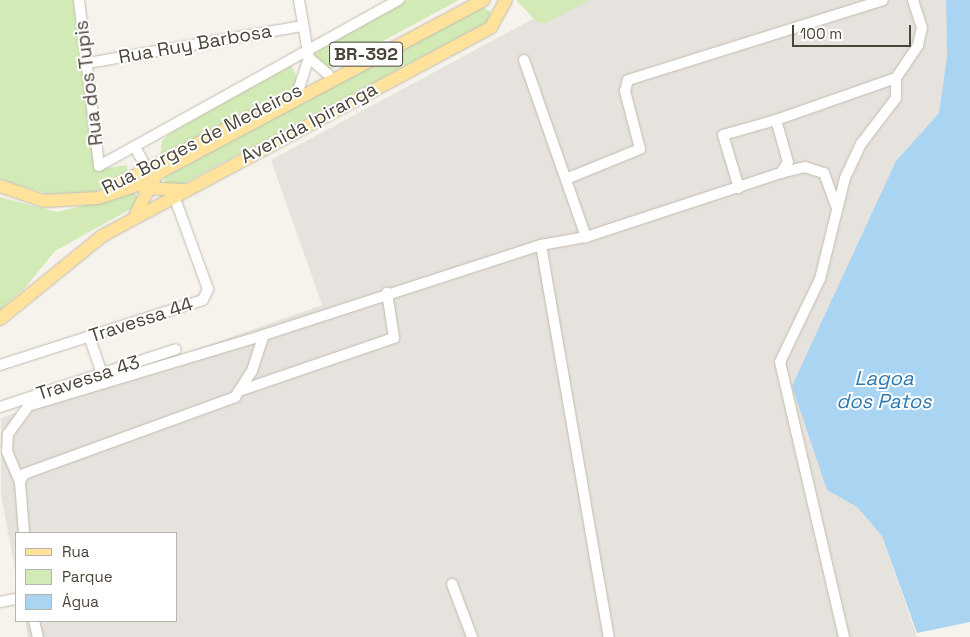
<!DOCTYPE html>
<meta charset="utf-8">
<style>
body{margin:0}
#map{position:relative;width:970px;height:637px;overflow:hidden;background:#f6f3ec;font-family:"Space Grotesk",sans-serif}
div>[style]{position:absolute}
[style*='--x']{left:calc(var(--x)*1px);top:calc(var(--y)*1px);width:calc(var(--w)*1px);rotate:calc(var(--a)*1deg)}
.industrial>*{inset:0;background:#e6e2dd}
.green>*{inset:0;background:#d2eab5}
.water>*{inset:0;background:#a9d4f2}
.roads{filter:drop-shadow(0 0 1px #c2bbae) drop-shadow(0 0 1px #c2bbae)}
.minor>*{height:10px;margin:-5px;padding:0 5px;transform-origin:5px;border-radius:5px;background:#fff}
.major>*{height:12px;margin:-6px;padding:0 6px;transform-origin:6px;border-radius:6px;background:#ffe39c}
span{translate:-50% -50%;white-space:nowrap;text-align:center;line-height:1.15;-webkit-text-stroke:4px #fff;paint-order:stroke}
.shield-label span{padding:1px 4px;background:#fff;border:1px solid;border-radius:4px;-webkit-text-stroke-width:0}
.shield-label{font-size:18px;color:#4b4439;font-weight:700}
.street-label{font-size:19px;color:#4b4439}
.water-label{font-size:20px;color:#2e7ab2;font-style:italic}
.legend{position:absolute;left:15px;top:532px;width:162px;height:90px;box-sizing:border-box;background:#fff;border:1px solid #b7b4b0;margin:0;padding:6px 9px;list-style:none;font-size:15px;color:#4b4439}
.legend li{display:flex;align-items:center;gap:10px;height:25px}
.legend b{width:25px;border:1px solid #b7b4b0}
.scale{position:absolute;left:792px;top:25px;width:119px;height:22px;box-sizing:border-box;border:2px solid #4b4439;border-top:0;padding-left:6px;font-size:15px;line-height:18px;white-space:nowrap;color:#4b4439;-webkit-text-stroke:4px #fff;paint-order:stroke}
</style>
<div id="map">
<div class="industrial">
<div style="clip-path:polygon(568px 0,946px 0,947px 56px,939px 113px,896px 161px,827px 490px,857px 507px,882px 536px,917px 637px,28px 637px,25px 621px,176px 621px,176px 533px,16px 533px,16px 575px,1px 495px,1px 418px,322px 305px,271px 160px)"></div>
</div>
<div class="green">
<div style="clip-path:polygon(0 0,73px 0,95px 170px,127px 165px,128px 174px,117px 184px,93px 192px,47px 194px,0 179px)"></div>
<div style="clip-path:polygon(407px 0,459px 0,331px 69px,316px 58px,314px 53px)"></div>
<div style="clip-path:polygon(516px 0,590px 0,545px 23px,537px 22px)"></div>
<div style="clip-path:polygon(481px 7px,490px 11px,489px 21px,177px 187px,164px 184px,165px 177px)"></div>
<div style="clip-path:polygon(290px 64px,297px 77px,293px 89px,163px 159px,160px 156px,162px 141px,169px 134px)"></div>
<div style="clip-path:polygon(134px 193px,138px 197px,136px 206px,55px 251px,25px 288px,0 310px,0 197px,57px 212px)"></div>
</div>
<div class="water">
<div style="clip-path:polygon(946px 0,970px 0,970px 622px,917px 633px,882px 536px,857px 507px,827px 490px,792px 386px,896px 161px,939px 113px,947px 56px)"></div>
</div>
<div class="roads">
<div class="minor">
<div style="--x:79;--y:0;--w:167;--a:83.1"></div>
<div style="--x:99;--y:166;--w:343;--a:-29"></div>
<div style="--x:309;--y:58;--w:25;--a:40"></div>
<div style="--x:524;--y:60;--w:188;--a:70.7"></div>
<div style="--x:88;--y:63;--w:218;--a:-9.8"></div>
<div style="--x:298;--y:91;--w:35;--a:-72"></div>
<div style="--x:309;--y:58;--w:59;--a:-99.8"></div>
<div style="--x:136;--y:149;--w:18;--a:61"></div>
<div style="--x:781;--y:173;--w:25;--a:-14"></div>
<div style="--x:805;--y:167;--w:20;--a:18"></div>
<div style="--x:824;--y:173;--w:35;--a:70"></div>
<div style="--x:566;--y:179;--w:80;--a:-22.1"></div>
<div style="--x:640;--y:149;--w:60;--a:-104.5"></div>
<div style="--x:625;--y:91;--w:11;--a:-75"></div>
<div style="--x:628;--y:80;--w:267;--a:-17.4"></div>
<div style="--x:739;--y:188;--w:55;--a:-106.8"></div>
<div style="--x:723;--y:135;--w:55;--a:-15.8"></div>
<div style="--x:541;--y:245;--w:46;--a:-10.1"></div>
<div style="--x:586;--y:237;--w:205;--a:-18.2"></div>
<div style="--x:781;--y:173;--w:13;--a:-58"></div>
<div style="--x:788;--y:162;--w:44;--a:-105.9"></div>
<div style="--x:776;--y:120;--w:127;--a:-19.3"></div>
<div style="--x:896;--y:78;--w:40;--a:-56"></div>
<div style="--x:918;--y:45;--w:17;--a:-77"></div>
<div style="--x:922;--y:28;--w:29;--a:-108"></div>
<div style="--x:89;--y:336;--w:39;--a:71"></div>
<div style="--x:0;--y:365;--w:213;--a:-17.8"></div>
<div style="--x:203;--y:300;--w:12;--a:-66"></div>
<div style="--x:208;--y:289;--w:99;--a:-110.1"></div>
<div style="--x:242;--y:390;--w:161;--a:-18.9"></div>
<div style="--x:394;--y:338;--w:46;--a:-98.8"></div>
<div style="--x:0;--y:407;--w:185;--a:-18.2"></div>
<div style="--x:20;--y:482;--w:34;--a:-113"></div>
<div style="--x:7;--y:451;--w:17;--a:-87"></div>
<div style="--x:8;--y:434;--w:34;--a:-54"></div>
<div style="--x:28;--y:406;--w:246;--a:-16.7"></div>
<div style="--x:24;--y:533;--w:51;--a:-94.5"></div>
<div style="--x:20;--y:482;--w:9;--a:-63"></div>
<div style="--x:24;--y:474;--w:225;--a:-20"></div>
<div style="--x:235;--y:397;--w:31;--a:-57"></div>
<div style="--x:252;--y:371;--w:38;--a:-72"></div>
<div style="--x:264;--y:335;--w:291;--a:-18"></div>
<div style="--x:541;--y:245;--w:398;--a:80.2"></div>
<div style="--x:452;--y:584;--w:57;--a:69.3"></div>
<div style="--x:0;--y:602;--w:16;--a:-11"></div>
<div style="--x:34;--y:621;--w:16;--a:76"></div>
<div style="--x:844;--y:637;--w:282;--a:-103.1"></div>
<div style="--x:780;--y:362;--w:92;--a:-64.3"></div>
<div style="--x:820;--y:279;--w:104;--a:-76.1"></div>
<div style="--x:845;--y:178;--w:38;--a:-65"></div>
<div style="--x:861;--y:144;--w:58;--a:-52.7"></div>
<div style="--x:896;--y:98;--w:20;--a:-90"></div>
</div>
<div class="major">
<div style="--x:120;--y:183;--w:146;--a:-26.9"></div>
<div style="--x:0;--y:186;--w:46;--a:18.8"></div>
<div style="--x:44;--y:201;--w:54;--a:-3.2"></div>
<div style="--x:98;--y:198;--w:38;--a:-18"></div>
<div style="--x:134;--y:186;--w:396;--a:-28"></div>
<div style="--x:143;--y:188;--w:40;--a:2.9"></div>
<div style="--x:136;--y:213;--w:44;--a:-61.7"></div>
<div style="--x:0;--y:319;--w:132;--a:-39.1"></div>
<div style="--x:102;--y:236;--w:442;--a:-28.2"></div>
<div style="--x:491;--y:27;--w:31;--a:-61"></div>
</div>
</div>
<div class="shield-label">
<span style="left:366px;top:54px">BR-392</span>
</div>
<div class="street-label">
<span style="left:195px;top:44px;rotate:-10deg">Rua Ruy Barbosa</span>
<span style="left:89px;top:83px;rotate:-97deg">Rua dos Tupis</span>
<span style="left:309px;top:123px;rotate:-28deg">Avenida Ipiranga</span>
<span style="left:202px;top:139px;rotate:-27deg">Rua Borges de Medeiros</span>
<span style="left:141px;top:320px;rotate:-18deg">Travessa 44</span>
<span style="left:88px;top:378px;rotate:-18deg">Travessa 43</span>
</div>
<div class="water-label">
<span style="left:884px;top:390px">Lagoa<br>dos Patos</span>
</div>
<ul class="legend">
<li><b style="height:6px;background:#ffe39c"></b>Rua</li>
<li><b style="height:14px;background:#d2eab5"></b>Parque</li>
<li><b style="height:14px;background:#a9d4f2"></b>Água</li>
</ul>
<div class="scale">100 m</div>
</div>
